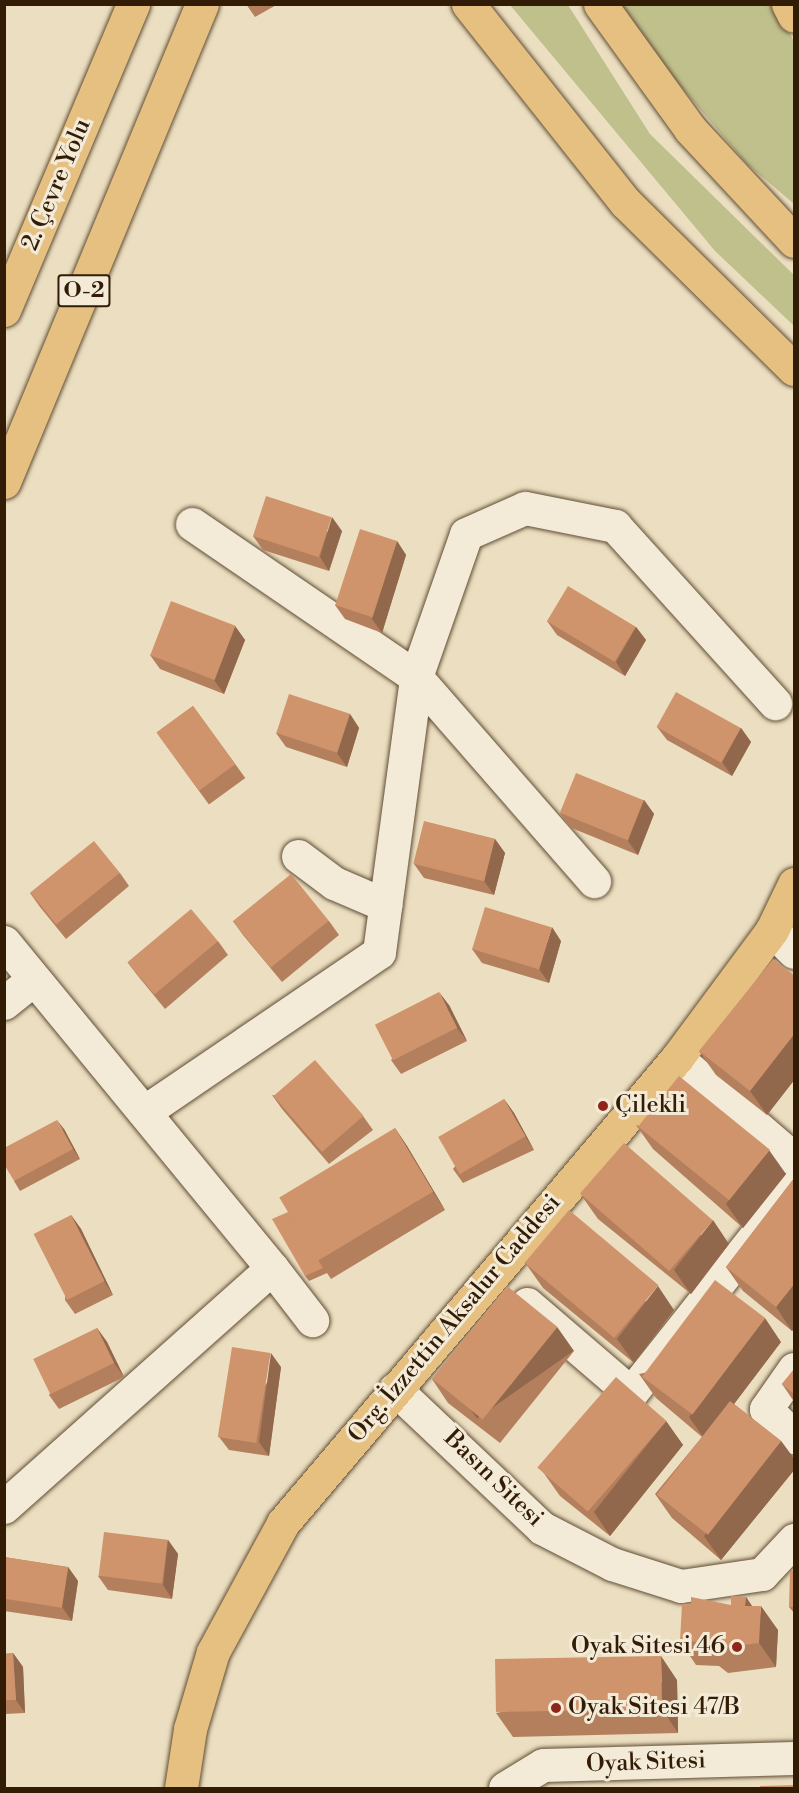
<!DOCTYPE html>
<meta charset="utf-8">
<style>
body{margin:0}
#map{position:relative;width:799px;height:1793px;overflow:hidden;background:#ecdfc1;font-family:"Libre Bodoni",serif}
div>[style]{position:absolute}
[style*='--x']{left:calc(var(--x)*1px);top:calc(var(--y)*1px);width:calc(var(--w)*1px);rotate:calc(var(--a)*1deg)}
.green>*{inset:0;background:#c0c08d}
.roads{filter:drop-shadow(0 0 2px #604d35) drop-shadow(0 0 2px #604d35)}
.minor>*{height:33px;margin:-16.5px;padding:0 16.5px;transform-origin:16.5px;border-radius:16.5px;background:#f3ead7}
.major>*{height:33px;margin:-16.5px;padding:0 16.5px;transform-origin:16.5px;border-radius:16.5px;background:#e6c080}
.highway>*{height:33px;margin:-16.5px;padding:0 16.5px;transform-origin:16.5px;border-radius:16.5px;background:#e6c080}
.wall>*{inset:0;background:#b37f5d;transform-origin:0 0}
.shaded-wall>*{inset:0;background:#92684c;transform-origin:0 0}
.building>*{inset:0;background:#d0946c;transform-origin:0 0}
.dots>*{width:16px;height:16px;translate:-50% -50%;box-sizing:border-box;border:3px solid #f3ead7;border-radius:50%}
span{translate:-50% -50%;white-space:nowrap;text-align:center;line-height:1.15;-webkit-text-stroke:6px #f3ead7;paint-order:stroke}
.shield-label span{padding:2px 4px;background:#f3ead7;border:2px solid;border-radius:4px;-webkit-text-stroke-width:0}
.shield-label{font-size:22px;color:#321c06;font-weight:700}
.street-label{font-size:24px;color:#321c06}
.poi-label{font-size:24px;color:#321c06}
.left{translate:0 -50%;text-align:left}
.right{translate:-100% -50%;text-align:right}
.frame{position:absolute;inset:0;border:6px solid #321c06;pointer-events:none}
</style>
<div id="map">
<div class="green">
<div style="clip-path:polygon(510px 5px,568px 5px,650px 134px,794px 275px,794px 326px,715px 251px)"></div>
<div style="clip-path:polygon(622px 5px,773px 5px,794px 41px,794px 204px,747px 164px,677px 82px)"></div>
</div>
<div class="roads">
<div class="minor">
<div style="--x:192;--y:524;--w:271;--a:34.3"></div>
<div style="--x:416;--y:677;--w:271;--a:48.9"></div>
<div style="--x:298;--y:856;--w:45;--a:36.9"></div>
<div style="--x:334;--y:883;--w:56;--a:23.3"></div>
<div style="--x:772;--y:930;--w:31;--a:45"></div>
<div style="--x:4;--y:942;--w:422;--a:50.6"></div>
<div style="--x:272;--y:1268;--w:359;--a:138.3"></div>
<div style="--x:4;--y:1003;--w:38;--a:-39"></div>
<div style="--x:677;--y:1058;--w:155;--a:40.8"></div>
<div style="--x:144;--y:1112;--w:284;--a:-34.2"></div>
<div style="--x:379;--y:952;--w:277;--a:-82.3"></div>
<div style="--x:416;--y:677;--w:151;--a:-70.7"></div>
<div style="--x:466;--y:534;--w:64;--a:-23.8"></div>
<div style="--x:525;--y:508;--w:92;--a:11.3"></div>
<div style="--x:615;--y:526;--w:239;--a:47.9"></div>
<div style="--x:272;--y:1268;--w:66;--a:52.4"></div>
<div style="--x:527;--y:1304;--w:137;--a:40.6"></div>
<div style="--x:631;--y:1393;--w:263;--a:-51.6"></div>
<div style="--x:794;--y:1369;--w:49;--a:125"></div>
<div style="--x:766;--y:1409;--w:40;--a:45"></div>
<div style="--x:395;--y:1389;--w:202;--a:43.4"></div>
<div style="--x:542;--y:1528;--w:79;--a:27.2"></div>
<div style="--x:612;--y:1564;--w:72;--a:17.7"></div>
<div style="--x:681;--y:1586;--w:82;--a:-8.4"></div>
<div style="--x:762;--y:1574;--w:47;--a:-46.7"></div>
<div style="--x:505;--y:1788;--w:44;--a:-31.2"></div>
<div style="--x:543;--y:1765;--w:251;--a:-1.6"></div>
</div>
<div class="major">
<div style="--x:468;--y:4;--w:254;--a:51.6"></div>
<div style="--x:626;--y:203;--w:236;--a:44.7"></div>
<div style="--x:181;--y:1788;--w:60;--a:-81.3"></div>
<div style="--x:190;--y:1729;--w:80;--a:-73.4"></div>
<div style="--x:213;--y:1652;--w:147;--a:-61.5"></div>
<div style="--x:283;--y:1523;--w:609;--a:-49.72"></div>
<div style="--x:677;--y:1058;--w:159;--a:-53.4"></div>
<div style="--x:772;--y:930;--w:51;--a:-64.4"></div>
</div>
<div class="highway">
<div style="--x:600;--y:4;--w:154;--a:54.2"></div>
<div style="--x:690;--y:129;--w:153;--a:47.1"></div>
<div style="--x:788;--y:4;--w:13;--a:63"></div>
<div style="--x:4;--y:310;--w:332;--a:-67.1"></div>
<div style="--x:4;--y:482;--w:517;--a:-67.5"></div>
</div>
</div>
<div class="wall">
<div style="clip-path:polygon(246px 4px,278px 4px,255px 17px)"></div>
<div style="clip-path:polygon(342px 531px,329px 571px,263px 550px,253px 536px)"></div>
<div style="clip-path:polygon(397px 541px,406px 555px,382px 633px,345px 619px,335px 605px)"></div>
<div style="clip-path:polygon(547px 621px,636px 627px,646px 640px,625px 676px,557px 635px)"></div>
<div style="clip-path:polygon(235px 626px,245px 640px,224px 694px,160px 669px,150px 655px)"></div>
<div style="left:193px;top:706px;width:89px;height:45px;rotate:54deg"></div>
<div style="clip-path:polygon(350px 714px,359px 728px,347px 767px,286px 747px,276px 733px)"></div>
<div style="clip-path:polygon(657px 727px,741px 728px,751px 742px,732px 776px,667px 740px)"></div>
<div style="clip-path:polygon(644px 800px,654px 814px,638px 855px,569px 827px,560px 813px)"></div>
<div style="clip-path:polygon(495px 839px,505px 853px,494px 895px,424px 878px,414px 864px)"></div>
<div style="clip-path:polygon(120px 873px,129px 886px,66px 939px,40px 907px,30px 893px)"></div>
<div style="clip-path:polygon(233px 921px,329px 921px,339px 935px,282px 982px,243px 935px)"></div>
<div style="clip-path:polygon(218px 941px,228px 955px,165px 1009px,138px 976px,128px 963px)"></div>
<div style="clip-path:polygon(561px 941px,549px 983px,482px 963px,472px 949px)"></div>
<div style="clip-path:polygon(795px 976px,795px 1079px,767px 1115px,716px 1075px,699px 1051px)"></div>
<div style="clip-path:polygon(449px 1005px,467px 1041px,401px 1074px,391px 1060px)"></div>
<div style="clip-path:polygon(272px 1095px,363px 1116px,373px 1130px,329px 1164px,282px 1109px)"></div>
<div style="clip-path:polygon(504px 1099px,514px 1113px,534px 1150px,463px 1183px,453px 1169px)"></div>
<div style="clip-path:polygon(636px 1125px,786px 1174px,743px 1228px,653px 1149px)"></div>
<div style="clip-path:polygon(395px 1128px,407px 1146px,445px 1210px,331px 1279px,327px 1273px,309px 1281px,305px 1276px,288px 1212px)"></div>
<div style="clip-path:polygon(64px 1129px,80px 1159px,20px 1191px,14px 1181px)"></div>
<div style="clip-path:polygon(795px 1177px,795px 1328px,792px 1331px,743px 1291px,726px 1267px)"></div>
<div style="clip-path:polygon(581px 1195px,729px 1244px,691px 1294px,598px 1219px)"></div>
<div style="clip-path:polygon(71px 1215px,81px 1229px,113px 1295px,75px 1314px,65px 1300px)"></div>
<div style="clip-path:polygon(526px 1264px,674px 1310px,634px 1363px,543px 1288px)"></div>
<div style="clip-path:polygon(557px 1327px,574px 1351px,500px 1443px,448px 1403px,432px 1379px)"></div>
<div style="clip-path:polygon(97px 1328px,107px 1342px,124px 1377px,59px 1409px,49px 1395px)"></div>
<div style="clip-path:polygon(781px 1342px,734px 1404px,781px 1441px,795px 1460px,795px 1469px,721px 1560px,672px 1518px,655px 1494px,702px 1437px,656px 1398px,639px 1374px)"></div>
<div style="clip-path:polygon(281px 1367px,269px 1456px,229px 1450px,219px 1437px)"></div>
<div style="clip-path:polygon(795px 1368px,795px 1403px,782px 1384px)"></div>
<div style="clip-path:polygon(666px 1421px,683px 1445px,610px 1536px,560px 1496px,543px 1472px)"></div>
<div style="clip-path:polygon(168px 1540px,178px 1554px,172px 1599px,108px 1590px,98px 1576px)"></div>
<div style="clip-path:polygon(4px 1557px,68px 1567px,78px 1581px,72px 1621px,4px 1611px)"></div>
<div style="clip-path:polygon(795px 1571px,795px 1614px,789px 1607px)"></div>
<div style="clip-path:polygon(746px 1597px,752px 1606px,778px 1630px,776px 1667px,728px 1673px,719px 1666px,696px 1665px,680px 1641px,731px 1605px)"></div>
<div style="clip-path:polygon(13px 1653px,23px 1667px,25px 1713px,4px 1714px,4px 1654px)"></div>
<div style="clip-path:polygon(677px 1680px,678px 1733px,513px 1737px,496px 1713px)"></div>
</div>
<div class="shaded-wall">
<div style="clip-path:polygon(332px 517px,342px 531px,329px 571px,320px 557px)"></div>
<div style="clip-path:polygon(397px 541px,406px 555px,382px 633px,372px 619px)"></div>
<div style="clip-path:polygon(235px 626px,245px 640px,224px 694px,214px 680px)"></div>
<div style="clip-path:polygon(636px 627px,646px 640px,625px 676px,616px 662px)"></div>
<div style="clip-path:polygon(350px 714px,359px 728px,347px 767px,337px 753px)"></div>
<div style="clip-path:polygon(741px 728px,751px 742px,732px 776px,722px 762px)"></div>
<div style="clip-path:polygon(644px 800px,654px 814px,638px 855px,628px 841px)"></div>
<div style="clip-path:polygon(495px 839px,505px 853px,494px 895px,484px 881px)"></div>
<div style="clip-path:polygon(552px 927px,561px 941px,549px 983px,539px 969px)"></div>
<div style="clip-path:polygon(439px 992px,449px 1005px,467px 1041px,457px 1028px)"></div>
<div style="clip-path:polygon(795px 1033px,795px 1079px,767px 1115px,750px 1091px)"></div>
<div style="clip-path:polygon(504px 1099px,514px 1113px,534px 1150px,525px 1136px)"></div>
<div style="clip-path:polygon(57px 1120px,64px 1129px,80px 1159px,73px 1149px)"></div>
<div style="clip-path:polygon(395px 1128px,407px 1146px,445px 1210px,433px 1192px)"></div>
<div style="clip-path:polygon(769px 1150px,786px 1174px,743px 1228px,726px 1204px)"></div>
<div style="clip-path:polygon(71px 1215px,81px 1229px,113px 1295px,104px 1281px)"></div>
<div style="clip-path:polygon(713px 1220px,729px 1244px,691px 1294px,674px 1270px)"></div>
<div style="clip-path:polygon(795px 1283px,795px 1328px,792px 1331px,776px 1307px)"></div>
<div style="clip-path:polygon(658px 1286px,674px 1310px,634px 1363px,617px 1339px)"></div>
<div style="clip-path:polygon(765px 1318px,781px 1342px,706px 1441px,689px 1417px)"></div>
<div style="left:557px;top:1327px;width:29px;height:118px;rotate:55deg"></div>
<div style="clip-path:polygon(97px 1328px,107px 1342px,124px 1377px,114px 1363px)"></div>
<div style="clip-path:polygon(271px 1353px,281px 1367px,269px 1456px,259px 1442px)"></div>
<div style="clip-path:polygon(666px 1421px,683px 1445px,610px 1536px,594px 1512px)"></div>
<div style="clip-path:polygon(781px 1441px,795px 1460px,795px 1469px,721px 1560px,704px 1536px)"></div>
<div style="clip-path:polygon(168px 1540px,178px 1554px,172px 1599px,163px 1585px)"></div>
<div style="clip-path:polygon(68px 1567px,78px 1581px,72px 1621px,62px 1607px)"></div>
<div style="clip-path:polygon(746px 1597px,760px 1618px,761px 1606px,778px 1630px,776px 1667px,759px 1643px,745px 1606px)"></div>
<div style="clip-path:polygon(13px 1653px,23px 1667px,25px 1713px,16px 1700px)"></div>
<div style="clip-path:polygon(661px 1656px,677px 1680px,678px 1733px,662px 1709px)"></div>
</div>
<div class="building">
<div style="left:266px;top:496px;width:69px;height:42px;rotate:18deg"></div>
<div style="left:360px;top:529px;width:39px;height:80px;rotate:18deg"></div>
<div style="left:568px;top:586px;width:79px;height:41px;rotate:31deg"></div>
<div style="left:171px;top:601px;width:69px;height:58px;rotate:21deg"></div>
<div style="left:676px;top:692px;width:74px;height:40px;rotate:29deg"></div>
<div style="left:289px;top:694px;width:64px;height:41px;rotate:18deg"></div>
<div style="left:193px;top:706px;width:72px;height:45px;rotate:54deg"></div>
<div style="left:576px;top:773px;width:73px;height:43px;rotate:22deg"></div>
<div style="left:424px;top:821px;width:73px;height:44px;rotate:14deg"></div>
<div style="left:94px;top:841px;width:41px;height:82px;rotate:51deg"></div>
<div style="left:291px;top:874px;width:60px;height:75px;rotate:51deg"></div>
<div style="left:485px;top:907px;width:70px;height:44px;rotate:17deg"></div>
<div style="left:191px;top:909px;width:42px;height:83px;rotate:50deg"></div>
<div style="clip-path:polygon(773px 959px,795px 976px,795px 1033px,750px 1091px,699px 1051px)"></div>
<div style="left:439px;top:992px;width:40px;height:72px;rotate:63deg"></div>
<div style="left:315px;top:1060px;width:74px;height:55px;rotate:49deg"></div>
<div style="left:679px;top:1076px;width:117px;height:65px;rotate:39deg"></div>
<div style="left:504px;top:1099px;width:43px;height:76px;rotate:60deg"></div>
<div style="clip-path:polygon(57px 1120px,73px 1149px,14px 1181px,4px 1164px,4px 1148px)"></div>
<div style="left:395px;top:1128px;width:74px;height:135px;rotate:59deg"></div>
<div style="left:624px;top:1143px;width:118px;height:67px;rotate:41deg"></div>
<div style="clip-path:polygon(795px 1177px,795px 1283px,776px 1307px,726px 1267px)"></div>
<div style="left:569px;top:1210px;width:117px;height:69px;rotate:40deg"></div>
<div style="clip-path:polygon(288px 1212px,323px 1268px,305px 1276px,272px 1219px)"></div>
<div style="left:71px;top:1215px;width:74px;height:42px;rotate:63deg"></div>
<div style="left:715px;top:1280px;width:63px;height:121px;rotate:37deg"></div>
<div style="left:507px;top:1286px;width:65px;height:119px;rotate:39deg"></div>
<div style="left:97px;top:1328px;width:39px;height:71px;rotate:64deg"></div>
<div style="left:232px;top:1347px;width:39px;height:91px;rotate:9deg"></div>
<div style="clip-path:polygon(795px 1368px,795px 1395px,782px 1384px)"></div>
<div style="left:616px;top:1377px;width:67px;height:120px;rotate:41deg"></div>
<div style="left:730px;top:1401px;width:65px;height:119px;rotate:38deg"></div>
<div style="left:104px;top:1532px;width:64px;height:44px;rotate:7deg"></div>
<div style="left:4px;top:1557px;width:65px;height:41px;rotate:9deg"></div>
<div style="clip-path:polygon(790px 1571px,795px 1571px,795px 1607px,789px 1607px)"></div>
<div style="clip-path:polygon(731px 1596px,746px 1597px,745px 1606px,761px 1606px,759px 1643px,711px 1649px,703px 1642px,680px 1641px,682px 1604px,691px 1604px,691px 1597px,731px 1605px)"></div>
<div style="clip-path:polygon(13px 1653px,16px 1700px,4px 1700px,4px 1654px)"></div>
<div style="left:661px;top:1656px;width:53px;height:166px;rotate:89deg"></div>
<div style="clip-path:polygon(795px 1785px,795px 1788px,760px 1788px,760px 1786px)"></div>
</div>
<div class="dots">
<div style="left:603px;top:1106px;background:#8f2418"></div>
<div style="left:737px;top:1647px;background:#8f2418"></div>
<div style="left:556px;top:1708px;background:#8f2418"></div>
</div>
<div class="shield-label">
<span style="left:84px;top:291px">O-2</span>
</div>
<div class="street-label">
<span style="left:57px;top:185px;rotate:-67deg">2. Çevre Yolu</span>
<span style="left:455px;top:1319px;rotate:-50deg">Org. İzzettin Aksalur Caddesi</span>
<span style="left:493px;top:1479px;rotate:44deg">Basın Sitesi</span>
<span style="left:646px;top:1763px;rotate:-2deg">Oyak Sitesi</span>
</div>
<div class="poi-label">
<span class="left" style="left:615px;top:1106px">Çilekli</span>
<span class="right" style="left:725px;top:1647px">Oyak Sitesi 46</span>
<span class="left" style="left:568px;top:1708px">Oyak Sitesi 47/B</span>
</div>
<div class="frame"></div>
</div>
